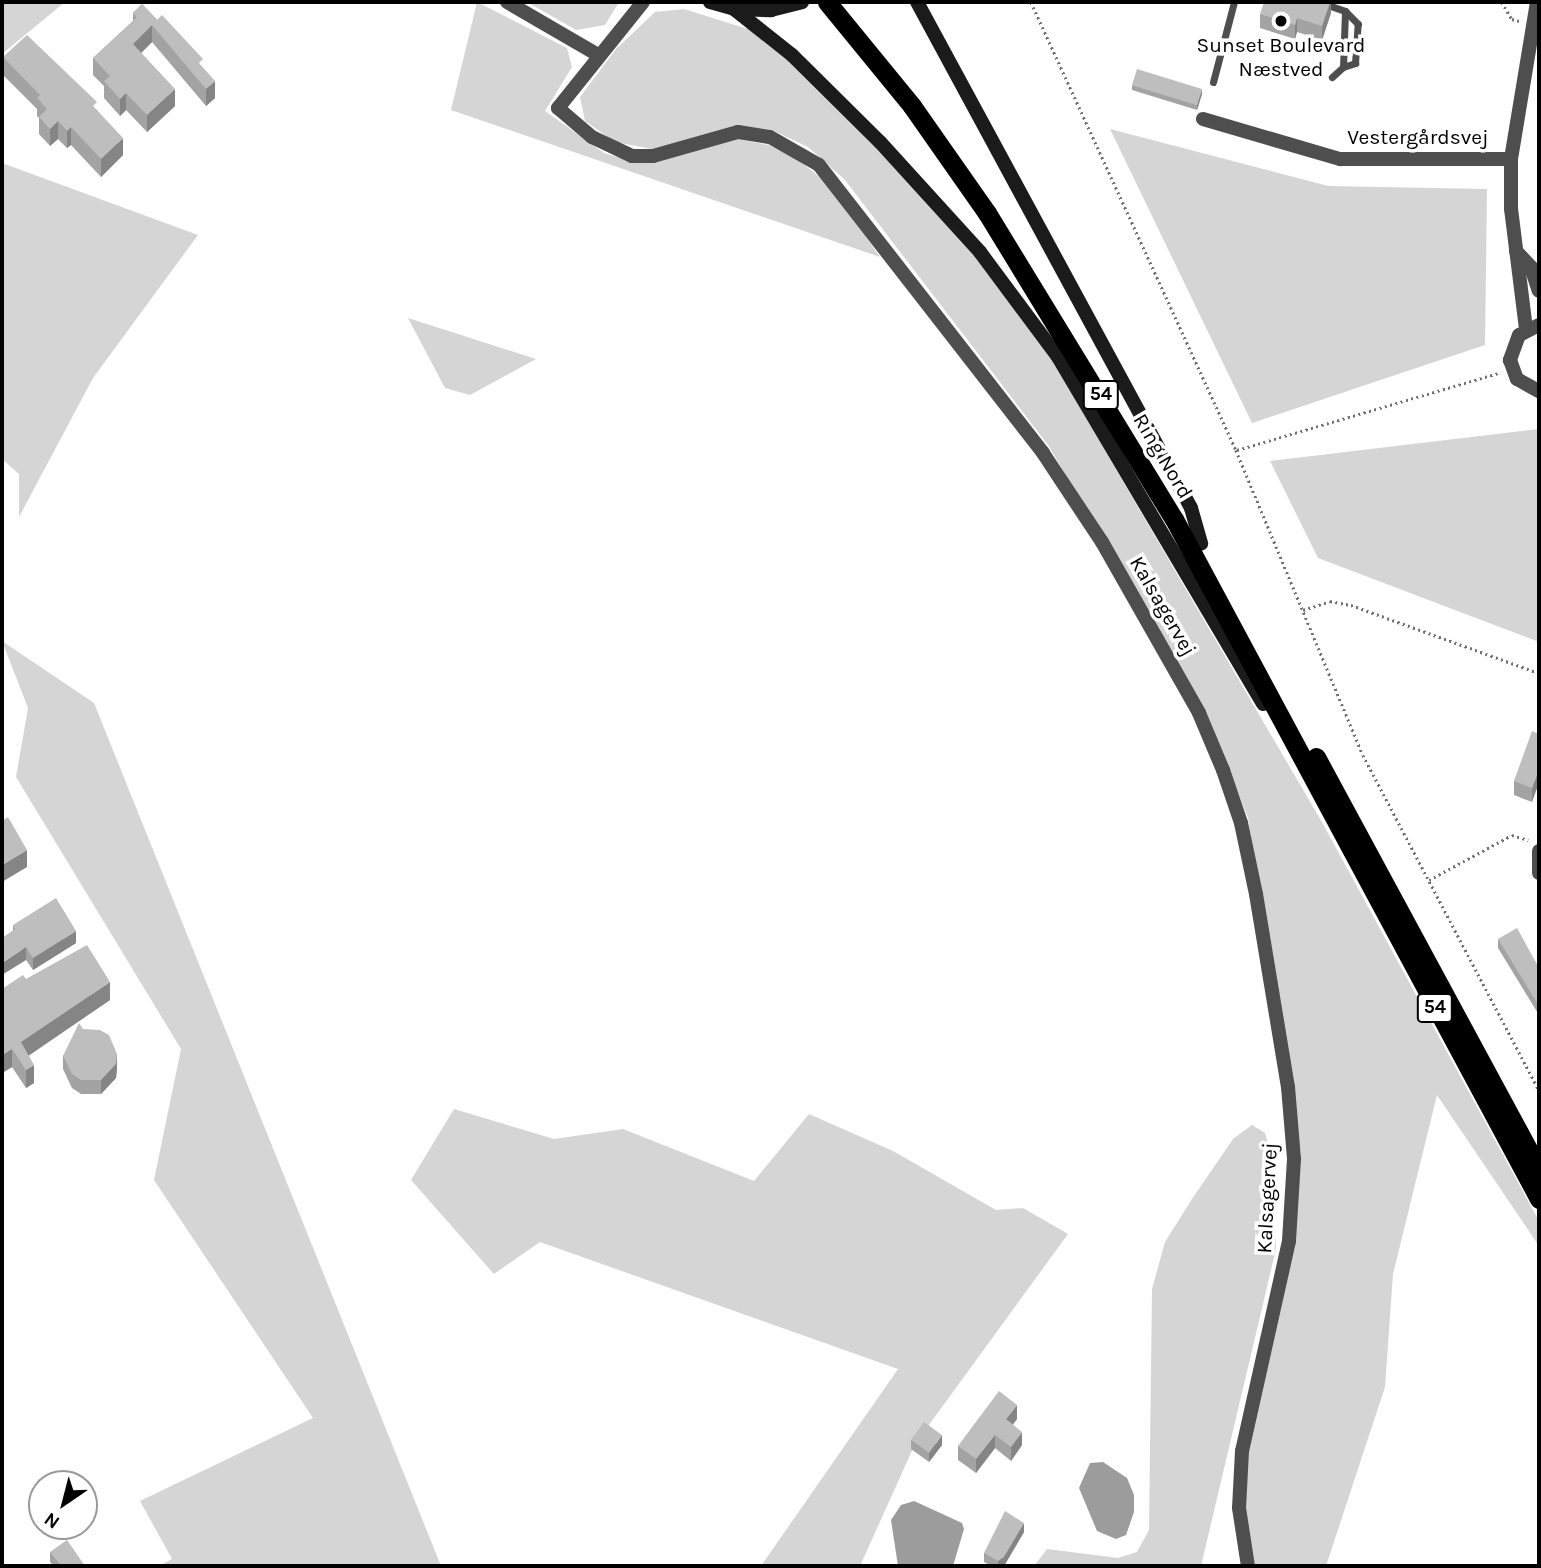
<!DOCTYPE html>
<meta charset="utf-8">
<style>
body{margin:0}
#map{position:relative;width:1541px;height:1568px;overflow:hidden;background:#fff;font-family:Karla,sans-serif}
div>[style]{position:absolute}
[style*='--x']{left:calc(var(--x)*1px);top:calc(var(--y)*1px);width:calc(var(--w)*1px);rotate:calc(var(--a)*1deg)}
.green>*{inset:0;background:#d5d5d5}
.water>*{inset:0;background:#9c9c9c}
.path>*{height:2.5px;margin-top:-1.25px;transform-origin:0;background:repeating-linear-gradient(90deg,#707070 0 2px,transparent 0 5.5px)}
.service>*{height:7px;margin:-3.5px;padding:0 3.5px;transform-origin:3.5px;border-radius:3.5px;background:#4e4e4e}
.minor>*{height:14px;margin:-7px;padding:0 7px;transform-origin:7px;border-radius:7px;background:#4e4e4e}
.secondary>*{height:14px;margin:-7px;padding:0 7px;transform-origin:7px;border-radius:7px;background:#1b1b1b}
.trunk>*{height:19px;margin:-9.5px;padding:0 9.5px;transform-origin:9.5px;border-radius:9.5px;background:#000}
.wall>*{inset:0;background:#a3a3a3}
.shaded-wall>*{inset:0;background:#858585}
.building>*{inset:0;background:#bebebe;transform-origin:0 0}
.dots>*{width:19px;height:19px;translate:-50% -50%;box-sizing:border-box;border:4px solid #fff;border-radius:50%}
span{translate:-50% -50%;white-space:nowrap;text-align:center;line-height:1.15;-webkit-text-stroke:7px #fff;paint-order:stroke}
.shield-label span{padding:2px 5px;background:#fff;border:2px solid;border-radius:5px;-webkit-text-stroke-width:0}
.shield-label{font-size:19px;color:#000;font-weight:700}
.poi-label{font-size:21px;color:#000}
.street-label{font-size:21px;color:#000}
.frame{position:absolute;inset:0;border:4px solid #000;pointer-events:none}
.north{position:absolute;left:28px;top:1470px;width:70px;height:70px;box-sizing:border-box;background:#fff;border:2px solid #999;border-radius:50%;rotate:215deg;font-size:19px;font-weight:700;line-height:28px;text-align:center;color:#000}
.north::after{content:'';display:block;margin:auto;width:24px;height:32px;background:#000;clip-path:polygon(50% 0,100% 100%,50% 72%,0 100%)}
</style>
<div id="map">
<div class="green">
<div style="clip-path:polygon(2px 2px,65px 2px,2px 54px)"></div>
<div style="clip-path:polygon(477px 2px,567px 48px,572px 67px,545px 111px,604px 153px,630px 161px,735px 139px,769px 145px,792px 155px,832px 187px,880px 257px,451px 110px)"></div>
<div style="clip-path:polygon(527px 2px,526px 2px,619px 2px,605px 25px,576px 30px)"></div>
<div style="clip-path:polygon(684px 9px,751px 30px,788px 60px,880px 150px,976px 258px,1055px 365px,1323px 824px,1539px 1221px,1539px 1246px,1437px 1095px,1393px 1274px,1385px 1387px,1326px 1566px,1255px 1566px,1245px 1507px,1248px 1450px,1301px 1154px,1248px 818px,1204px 708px,1048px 445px,845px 180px,808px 147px,772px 130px,736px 125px,652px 149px,615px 142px,585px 121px,580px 97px,616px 49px,655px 12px)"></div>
<div style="clip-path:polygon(1110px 129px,1328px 186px,1487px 189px,1485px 345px,1252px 423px)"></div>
<div style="clip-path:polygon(2px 163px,198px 235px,93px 378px,19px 517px,19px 474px,2px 459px)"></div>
<div style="clip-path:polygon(408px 318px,536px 359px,470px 395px,445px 388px)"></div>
<div style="clip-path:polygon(1539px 429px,1539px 642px,1318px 558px,1270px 461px)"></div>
<div style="clip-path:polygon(2px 641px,94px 703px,441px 1566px,159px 1566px,172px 1559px,140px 1501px,313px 1418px,154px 1180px,181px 1049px,16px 777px,28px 708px)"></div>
<div style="clip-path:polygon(454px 1109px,554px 1139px,623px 1129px,754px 1181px,809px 1114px,893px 1151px,996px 1210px,1023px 1208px,1068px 1234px,915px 1444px,860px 1566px,761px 1566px,898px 1369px,540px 1242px,494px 1274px,411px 1180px)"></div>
<div style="clip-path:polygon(1252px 1125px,1265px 1133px,1273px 1161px,1276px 1249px,1201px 1566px,1034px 1566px,1047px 1549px,1118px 1558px,1137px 1552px,1149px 1530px,1152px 1289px,1165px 1242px,1192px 1199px,1233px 1139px)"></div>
</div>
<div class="water">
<div style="clip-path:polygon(1103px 1462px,1127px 1478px,1134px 1495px,1134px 1512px,1126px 1535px,1116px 1539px,1097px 1531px,1079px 1488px,1090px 1463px)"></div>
<div style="clip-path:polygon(914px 1501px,962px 1523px,964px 1529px,953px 1566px,898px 1566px,891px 1520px,901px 1505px)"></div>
</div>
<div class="path">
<div style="--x:1031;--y:2;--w:493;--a:65.4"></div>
<div style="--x:1236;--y:450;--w:330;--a:67.4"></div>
<div style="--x:1363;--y:755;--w:378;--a:62.3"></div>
<div style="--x:1502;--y:2;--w:20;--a:60"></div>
<div style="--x:1512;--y:19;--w:8;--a:14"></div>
<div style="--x:1237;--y:450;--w:273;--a:-16.4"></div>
<div style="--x:1303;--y:610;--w:28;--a:-18"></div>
<div style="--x:1330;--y:601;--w:21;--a:11"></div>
<div style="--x:1351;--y:605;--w:200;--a:19.9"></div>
<div style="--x:1429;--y:880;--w:94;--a:-28.5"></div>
<div style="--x:1512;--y:835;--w:17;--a:17"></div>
</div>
<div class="service">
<div style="--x:1319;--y:2;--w:28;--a:19"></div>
<div style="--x:1345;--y:11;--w:56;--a:92"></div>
<div style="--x:1343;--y:67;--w:15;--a:138"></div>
<div style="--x:1343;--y:67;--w:13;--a:-18"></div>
<div style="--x:1355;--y:63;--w:39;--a:-86"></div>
<div style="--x:1358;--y:24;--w:18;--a:-135"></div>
<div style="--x:1213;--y:82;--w:83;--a:-75.3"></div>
</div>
<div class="minor">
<div style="--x:507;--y:2;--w:105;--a:30.2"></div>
<div style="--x:643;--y:2;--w:136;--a:128.7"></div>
<div style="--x:558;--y:108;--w:45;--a:40.5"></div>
<div style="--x:592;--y:137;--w:44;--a:25.4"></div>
<div style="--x:632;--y:156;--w:21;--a:0"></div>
<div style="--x:653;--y:156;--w:88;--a:-15.8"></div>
<div style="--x:738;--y:132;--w:32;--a:9"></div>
<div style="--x:770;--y:137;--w:56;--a:29.7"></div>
<div style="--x:819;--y:165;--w:365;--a:52.1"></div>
<div style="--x:1043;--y:453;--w:107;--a:56.5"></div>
<div style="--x:1102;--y:542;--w:197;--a:60.4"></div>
<div style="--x:1199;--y:713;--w:62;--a:67.2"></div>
<div style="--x:1223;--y:770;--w:56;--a:71.2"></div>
<div style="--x:1241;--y:823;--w:73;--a:78.1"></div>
<div style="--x:1256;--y:894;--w:196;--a:80.6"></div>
<div style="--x:1288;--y:1087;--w:72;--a:85.2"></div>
<div style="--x:1294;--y:1159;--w:82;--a:93.5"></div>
<div style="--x:1289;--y:1241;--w:215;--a:102.6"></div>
<div style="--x:1242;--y:1451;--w:57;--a:93"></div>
<div style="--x:1239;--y:1508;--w:59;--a:81.2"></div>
<div style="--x:1203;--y:119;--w:143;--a:16.3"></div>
<div style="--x:1340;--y:159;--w:171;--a:0"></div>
<div style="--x:1516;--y:251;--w:22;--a:47"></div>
<div style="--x:1531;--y:267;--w:25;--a:72"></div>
<div style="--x:1539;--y:325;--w:22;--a:153"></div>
<div style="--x:1519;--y:335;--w:27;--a:110"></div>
<div style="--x:1510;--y:360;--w:20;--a:70"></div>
<div style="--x:1517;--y:379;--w:25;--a:29"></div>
<div style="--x:1526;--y:329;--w:121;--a:-97.1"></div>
<div style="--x:1511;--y:209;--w:50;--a:-90"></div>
<div style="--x:1511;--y:159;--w:159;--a:-80.6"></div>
<div style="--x:1539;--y:851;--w:22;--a:90"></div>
</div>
<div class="secondary">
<div style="--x:710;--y:2;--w:25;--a:16"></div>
<div style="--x:734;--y:9;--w:37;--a:2"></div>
<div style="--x:771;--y:10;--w:32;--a:-14"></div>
<div style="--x:917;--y:2;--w:575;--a:61.56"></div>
<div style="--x:1191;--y:508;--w:37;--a:74"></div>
<div style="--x:734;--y:9;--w:74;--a:38.4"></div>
<div style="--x:792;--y:55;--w:124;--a:44.7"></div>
<div style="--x:880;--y:142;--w:149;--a:47.7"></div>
<div style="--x:980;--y:252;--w:131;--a:53.4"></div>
<div style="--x:1058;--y:357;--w:403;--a:59.4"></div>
</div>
<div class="trunk">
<div style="--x:827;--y:2;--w:134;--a:50.7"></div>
<div style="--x:912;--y:106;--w:131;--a:55"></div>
<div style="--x:987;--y:213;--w:359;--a:58.6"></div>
<div style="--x:1174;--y:519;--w:772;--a:61.77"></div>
<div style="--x:1316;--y:757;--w:469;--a:61.6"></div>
</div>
<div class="wall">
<div style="clip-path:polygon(1331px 2px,1331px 13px,1322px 40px,1297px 32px,1295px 39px,1260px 28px,1260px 14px)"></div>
<div style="clip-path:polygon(142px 4px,203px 68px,215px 98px,206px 106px,152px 42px,141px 53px,175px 106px,147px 132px,126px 110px,120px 116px,104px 98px,104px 86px,93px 75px,93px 58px,133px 21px,133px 13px)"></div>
<div style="clip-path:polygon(3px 57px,97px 110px,123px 155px,101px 177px,71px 145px,67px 148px,58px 139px,50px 146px,39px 134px,39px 118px,37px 116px,37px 109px,3px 75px)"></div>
<div style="clip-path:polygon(1132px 85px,1202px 94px,1197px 110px,1132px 90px)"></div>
<div style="clip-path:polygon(1539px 734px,1532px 802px,1514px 795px,1514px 781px)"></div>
<div style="clip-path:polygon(13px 925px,76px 943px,33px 970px,26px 960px,13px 931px)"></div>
<div style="clip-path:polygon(1498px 939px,1539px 968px,1539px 1015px,1498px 948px)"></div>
<div style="clip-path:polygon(26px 979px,110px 1000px,28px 1055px,34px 1083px,26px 1088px,12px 1067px,2px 1073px)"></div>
<div style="clip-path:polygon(83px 1029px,117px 1068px,116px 1078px,101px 1094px,81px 1094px,72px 1088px,63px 1069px,63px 1056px)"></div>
<div style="clip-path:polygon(1017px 1419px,1013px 1424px,1022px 1445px,1011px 1461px,995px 1448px,976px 1473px,958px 1460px,958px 1446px)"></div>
<div style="clip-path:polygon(911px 1440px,942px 1445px,929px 1462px,911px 1449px)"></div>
<div style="clip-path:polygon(1024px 1532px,1004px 1566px,991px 1566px,984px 1562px,984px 1553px)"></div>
<div style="clip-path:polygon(50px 1552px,85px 1566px,54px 1566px,50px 1562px)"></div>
</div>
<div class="shaded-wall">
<div style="clip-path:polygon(1330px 2px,1331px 2px,1331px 13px,1322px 40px,1322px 26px)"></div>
<div style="clip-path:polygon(1297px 18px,1297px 32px,1295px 39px,1295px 25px)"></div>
<div style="clip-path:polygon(152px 25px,152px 42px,133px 61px,133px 44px)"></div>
<div style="clip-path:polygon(215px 81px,215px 98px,206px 106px,206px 89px)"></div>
<div style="clip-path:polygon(175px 89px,175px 106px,147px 132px,147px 115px)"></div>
<div style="clip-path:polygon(1202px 89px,1202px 94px,1197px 110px,1197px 105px)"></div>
<div style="clip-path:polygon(126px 93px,126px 110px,120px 116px,120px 99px)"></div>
<div style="clip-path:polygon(58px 121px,58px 139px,50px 146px,50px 129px)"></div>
<div style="clip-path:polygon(71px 127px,71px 145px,67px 148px,67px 131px)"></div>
<div style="clip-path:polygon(123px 138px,123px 155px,101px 177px,101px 159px)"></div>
<div style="clip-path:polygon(1539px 769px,1539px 783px,1532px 802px,1532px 788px)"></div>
<div style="clip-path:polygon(27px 850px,27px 867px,2px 882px,2px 865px)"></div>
<div style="clip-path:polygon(76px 931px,76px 943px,33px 970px,33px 958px)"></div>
<div style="clip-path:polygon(26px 947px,26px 960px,2px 975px,2px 963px)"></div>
<div style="clip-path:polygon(110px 982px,110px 1000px,21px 1061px,21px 1042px)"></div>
<div style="clip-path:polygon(12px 1049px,12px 1067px,2px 1073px,2px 1055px)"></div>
<div style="clip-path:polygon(117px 1054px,117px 1068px,116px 1078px,101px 1094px,101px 1080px)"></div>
<div style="clip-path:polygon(34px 1065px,34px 1083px,26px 1088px,26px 1070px)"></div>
<div style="clip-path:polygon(1017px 1405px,1017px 1419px,1006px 1433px,1006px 1419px)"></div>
<div style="clip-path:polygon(1022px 1432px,1022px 1445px,1011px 1461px,1011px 1447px)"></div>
<div style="clip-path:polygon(942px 1435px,942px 1445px,929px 1462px,929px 1453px)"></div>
<div style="clip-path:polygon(995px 1435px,995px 1448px,976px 1473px,976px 1459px)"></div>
<div style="clip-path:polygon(1024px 1523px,1024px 1532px,1004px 1566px,998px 1566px,998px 1561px)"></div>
</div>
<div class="building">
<div style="clip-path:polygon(1264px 2px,1330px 2px,1322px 26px,1297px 18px,1295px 25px,1260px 14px)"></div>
<div style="clip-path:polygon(142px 4px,157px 20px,162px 15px,203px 59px,199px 63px,215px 81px,206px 89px,152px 25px,133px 44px,175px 89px,147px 115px,126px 93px,120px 99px,104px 81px,110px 76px,93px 58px,137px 17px,133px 13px)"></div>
<div style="clip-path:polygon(27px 35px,97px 102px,93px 106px,123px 138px,101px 159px,71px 127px,67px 131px,58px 121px,50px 129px,39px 117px,47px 109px,37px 98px,40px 95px,3px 57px)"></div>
<div style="left:1137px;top:69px;width:68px;height:17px;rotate:17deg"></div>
<div style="clip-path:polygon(1532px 731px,1539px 734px,1539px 769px,1532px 788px,1514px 781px)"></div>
<div style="clip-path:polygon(8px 817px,27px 850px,2px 865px,2px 821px)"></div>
<div style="clip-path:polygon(56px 898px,76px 931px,33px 958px,26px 947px,2px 963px,2px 938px,15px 929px,13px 925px)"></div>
<div style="clip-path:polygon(1517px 928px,1539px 968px,1539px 1006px,1498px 939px)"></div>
<div style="clip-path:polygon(87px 945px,110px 982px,21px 1042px,34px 1065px,26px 1070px,12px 1049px,2px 1055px,2px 989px,23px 975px,26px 979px)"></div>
<div style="clip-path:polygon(79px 1023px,83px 1029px,100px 1030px,109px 1035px,117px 1054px,116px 1064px,101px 1080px,81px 1080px,72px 1074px,63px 1056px)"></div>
<div style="clip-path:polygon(999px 1391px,1017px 1405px,1006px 1419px,1022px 1432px,1011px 1447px,995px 1435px,976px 1459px,958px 1446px)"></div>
<div style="left:924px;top:1422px;width:22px;height:22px;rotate:36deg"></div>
<div style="clip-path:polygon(1005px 1511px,1024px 1523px,1004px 1557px,998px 1561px,984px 1553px)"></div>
<div style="clip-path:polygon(67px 1540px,85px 1566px,61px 1566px,50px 1552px)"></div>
</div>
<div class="dots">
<div style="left:1281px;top:21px;background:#000"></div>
</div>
<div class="shield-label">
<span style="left:1101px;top:395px">54</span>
<span style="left:1435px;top:1008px">54</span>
</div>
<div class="poi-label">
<span style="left:1281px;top:57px">Sunset Boulevard<br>Næstved</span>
</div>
<div class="street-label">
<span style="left:1418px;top:137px">Vestergårdsvej</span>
<span style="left:1163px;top:456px;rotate:59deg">Ring Nord</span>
<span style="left:1163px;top:606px;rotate:60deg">Kalsagervej</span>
<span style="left:1267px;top:1198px;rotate:-87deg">Kalsagervej</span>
</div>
<div class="frame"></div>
<div class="north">N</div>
</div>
